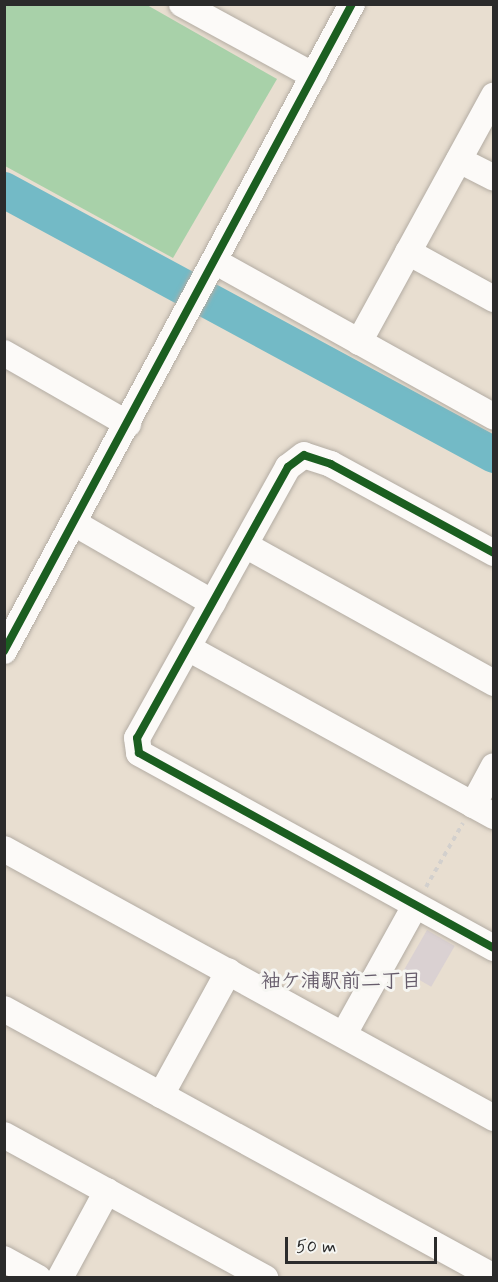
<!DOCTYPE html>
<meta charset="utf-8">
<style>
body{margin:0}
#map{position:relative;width:498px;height:1282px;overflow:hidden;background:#e8ded0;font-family:Mynerve,"Klee One",sans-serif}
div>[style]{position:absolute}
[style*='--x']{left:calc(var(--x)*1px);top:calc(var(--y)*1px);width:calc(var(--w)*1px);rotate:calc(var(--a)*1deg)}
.green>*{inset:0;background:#a8d1a9}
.river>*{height:36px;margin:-18px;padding:0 18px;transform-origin:18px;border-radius:18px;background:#73bac6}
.building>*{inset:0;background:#dad1d2;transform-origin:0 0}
.path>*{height:4px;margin-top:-2px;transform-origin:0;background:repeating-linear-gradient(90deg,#d3d0cd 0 4.5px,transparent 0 9px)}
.roads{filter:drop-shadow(0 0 2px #b3aca3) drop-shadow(0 0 2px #b3aca3)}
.minor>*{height:26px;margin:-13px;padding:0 13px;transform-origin:13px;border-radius:13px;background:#fcfaf8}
.cycleway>*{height:8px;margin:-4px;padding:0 4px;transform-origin:4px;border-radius:4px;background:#1b5e20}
span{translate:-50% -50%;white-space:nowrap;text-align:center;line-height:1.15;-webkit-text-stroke:6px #f6f6f2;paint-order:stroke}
.neighbourhood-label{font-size:20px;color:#665c6b;font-weight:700}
.frame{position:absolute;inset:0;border:6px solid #2b2b2b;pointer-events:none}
.scale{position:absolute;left:285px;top:1237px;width:152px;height:27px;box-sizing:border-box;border:3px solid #2b2b2b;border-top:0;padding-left:8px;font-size:18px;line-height:21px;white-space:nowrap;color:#2b2b2b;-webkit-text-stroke:4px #f6f6f2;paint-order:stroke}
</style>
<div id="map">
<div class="green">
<div style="clip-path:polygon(4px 5px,147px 5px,277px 79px,173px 258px,5px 166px)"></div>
</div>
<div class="river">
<div style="--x:4;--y:190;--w:557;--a:28.41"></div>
</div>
<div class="building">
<div style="left:427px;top:930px;width:32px;height:47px;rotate:30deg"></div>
</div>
<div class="path">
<div style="--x:426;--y:887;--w:74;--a:-60"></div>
</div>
<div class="roads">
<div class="minor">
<div style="--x:182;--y:4;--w:150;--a:28.6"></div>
<div style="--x:459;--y:160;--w:39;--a:27"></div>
<div style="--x:408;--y:252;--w:98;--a:28.7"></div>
<div style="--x:216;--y:262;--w:318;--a:29.1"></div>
<div style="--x:359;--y:342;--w:281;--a:-61.3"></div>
<div style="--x:4;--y:353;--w:143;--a:29.8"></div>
<div style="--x:74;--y:523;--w:160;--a:29.9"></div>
<div style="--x:245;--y:545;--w:285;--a:29"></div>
<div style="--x:494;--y:553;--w:186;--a:-151.4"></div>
<div style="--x:331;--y:464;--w:28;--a:-162"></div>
<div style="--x:304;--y:455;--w:20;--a:143"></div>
<div style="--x:288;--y:467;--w:310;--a:119.1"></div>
<div style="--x:137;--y:738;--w:15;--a:82"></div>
<div style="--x:139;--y:753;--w:405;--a:28.8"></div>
<div style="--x:188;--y:648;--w:349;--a:28.8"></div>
<div style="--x:4;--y:651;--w:735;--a:-61.73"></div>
<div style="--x:473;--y:805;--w:44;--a:-61.7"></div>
<div style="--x:4;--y:849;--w:559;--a:28.77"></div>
<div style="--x:4;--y:1009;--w:559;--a:28.68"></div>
<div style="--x:344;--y:1034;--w:146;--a:-61"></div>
<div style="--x:161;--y:1095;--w:141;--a:-61.3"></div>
<div style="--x:4;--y:1135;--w:298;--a:28.7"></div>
<div style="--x:4;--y:1259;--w:39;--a:29"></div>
<div style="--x:60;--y:1278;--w:99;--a:-61.6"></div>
</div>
</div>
<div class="cycleway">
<div style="--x:494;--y:553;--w:186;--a:-151.4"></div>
<div style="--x:331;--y:464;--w:28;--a:-162"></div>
<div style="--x:304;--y:455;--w:20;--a:143"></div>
<div style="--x:288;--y:467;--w:310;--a:119.1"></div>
<div style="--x:137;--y:738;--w:15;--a:82"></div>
<div style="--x:139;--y:753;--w:405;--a:28.8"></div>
<div style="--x:4;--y:651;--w:735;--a:-61.73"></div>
</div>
<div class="neighbourhood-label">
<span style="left:341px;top:981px">袖ケ浦駅前二丁目</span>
</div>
<div class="frame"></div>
<div class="scale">50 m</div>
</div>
